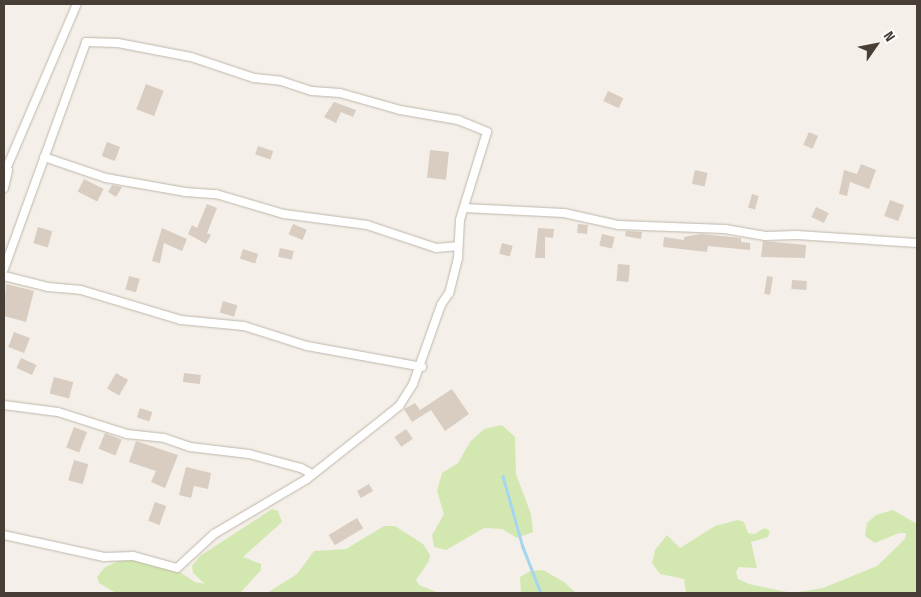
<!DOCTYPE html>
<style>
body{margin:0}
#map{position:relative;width:921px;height:597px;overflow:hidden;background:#f4efe8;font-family:"Fira Sans Condensed",sans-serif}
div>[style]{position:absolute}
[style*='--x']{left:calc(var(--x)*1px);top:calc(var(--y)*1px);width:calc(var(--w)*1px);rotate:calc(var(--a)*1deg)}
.green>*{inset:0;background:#d3e8b1}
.stream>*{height:2.5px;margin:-1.25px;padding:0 1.25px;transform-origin:1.25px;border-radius:1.25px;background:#a4d6f0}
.building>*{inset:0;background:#d8cdc0;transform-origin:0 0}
.roads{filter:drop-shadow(0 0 1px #bfb6aa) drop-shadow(0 0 1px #bfb6aa)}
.minor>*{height:8px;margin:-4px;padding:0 4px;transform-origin:4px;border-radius:4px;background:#fff}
span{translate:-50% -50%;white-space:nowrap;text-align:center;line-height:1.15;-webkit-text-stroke:5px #fff;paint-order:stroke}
.frame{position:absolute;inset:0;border:5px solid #473f36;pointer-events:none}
.north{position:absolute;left:851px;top:20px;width:50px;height:50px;-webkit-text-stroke:4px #fff;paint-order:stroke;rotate:57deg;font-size:14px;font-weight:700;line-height:20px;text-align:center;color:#473f36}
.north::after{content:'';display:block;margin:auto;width:18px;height:22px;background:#473f36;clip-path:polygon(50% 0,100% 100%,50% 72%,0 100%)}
</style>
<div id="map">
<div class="green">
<div style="clip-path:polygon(502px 425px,515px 437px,516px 474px,531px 514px,533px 532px,517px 538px,502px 529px,484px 528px,446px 550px,434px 547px,432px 535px,444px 514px,437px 491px,442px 473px,458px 463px,470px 442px,484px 429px)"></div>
<div style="clip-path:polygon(272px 509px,278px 511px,282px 522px,243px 557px,261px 564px,261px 570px,240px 593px,116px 593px,99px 583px,97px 577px,105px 567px,129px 557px,172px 567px,195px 582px,205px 584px,193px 573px,192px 566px,200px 556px)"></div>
<div style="clip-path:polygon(893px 510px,917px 524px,917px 593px,686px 593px,684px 579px,660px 574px,652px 563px,655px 550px,667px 535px,680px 548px,715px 526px,738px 520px,744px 522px,748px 533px,754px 534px,765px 528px,770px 531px,768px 537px,751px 542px,757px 568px,739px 567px,736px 572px,738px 579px,749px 584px,792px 593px,823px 588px,877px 566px,905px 539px,906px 533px,899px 533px,875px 543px,865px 536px,867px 523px,876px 515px)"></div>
<div style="clip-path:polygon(384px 526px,395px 526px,423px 544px,430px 555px,429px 561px,416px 580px,419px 585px,439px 593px,267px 593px,297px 574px,314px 551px,346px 549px)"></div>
<div style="clip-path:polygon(543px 570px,564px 582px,576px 593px,521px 593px,520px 577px,530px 571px)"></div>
</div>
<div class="stream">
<div style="--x:503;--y:476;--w:74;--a:74.3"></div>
<div style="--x:523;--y:547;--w:49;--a:68.6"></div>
</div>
<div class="building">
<div style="left:146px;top:84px;width:19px;height:27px;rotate:21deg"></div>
<div style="left:608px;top:91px;width:17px;height:11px;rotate:25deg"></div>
<div style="clip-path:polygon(334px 102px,356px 110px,353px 117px,341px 112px,336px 123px,324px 117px)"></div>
<div style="left:809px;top:132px;width:10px;height:14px;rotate:24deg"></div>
<div style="left:107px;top:142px;width:14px;height:15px;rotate:21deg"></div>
<div style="left:258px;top:146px;width:16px;height:9px;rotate:18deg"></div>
<div style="left:430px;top:150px;width:19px;height:28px;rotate:6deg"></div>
<div style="clip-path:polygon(861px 164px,876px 170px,869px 189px,850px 182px,847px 196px,839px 194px,844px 170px,857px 174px)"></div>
<div style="left:695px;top:170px;width:13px;height:14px;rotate:13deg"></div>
<div style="left:84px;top:179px;width:22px;height:14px;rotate:27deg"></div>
<div style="clip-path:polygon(112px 185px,122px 187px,116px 197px,108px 192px)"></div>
<div style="left:752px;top:194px;width:7px;height:14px;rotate:16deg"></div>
<div style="left:890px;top:200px;width:15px;height:17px;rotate:20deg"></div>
<div style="clip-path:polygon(207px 204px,217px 208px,207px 233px,211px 235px,206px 244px,188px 234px,192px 225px,197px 228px)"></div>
<div style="left:816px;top:207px;width:14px;height:11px;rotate:25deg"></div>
<div style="left:293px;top:224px;width:15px;height:11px;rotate:23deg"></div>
<div style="left:578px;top:224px;width:10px;height:9px;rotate:6deg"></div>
<div style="left:38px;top:227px;width:15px;height:17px;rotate:16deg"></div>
<div style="clip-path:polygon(162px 228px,187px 239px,182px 251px,164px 243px,160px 263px,152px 261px)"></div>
<div style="clip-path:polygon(538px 228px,554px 229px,553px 238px,545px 237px,545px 258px,535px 258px)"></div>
<div style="clip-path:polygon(626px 231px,642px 232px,641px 239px,625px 236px)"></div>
<div style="left:602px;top:234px;width:13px;height:12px;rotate:13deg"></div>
<div style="clip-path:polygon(701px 234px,741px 238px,741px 242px,750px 243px,750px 250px,708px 246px,707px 252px,663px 247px,664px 237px,684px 240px,684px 237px)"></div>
<div style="clip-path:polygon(763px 241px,806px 245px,805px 258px,761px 257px)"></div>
<div style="left:502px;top:243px;width:11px;height:11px;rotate:15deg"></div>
<div style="left:280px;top:248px;width:14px;height:9px;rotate:12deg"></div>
<div style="left:243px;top:249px;width:16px;height:10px;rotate:18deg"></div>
<div style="left:618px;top:264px;width:12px;height:17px;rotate:5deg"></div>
<div style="left:129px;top:276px;width:11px;height:14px;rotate:15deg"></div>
<div style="left:767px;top:276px;width:6px;height:18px;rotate:9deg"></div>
<div style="left:792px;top:280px;width:15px;height:9px;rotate:4deg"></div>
<div style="clip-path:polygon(6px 284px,34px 291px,26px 322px,4px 316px)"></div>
<div style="left:223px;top:301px;width:15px;height:12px;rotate:16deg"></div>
<div style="left:14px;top:332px;width:17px;height:16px;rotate:21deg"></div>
<div style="left:21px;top:358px;width:17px;height:11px;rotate:24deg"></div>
<div style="left:116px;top:373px;width:14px;height:18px;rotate:30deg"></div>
<div style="left:184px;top:373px;width:17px;height:9px;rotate:7deg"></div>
<div style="left:54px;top:377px;width:20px;height:17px;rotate:15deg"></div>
<div style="clip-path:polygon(452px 389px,469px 414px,445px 431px,431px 410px,412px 422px,404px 409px,415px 403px,420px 410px)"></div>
<div style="left:140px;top:408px;width:13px;height:10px;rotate:18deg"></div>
<div style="left:74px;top:427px;width:14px;height:22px;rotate:21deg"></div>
<div style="left:406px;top:429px;width:12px;height:14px;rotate:55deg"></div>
<div style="left:105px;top:433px;width:18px;height:17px;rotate:22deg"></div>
<div style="clip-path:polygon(136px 441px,178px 455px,165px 488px,151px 482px,156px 471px,129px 462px)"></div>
<div style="left:74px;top:460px;width:15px;height:21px;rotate:16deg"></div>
<div style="clip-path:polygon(186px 467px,211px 473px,208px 489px,194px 486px,191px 498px,179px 495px)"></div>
<div style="left:369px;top:484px;width:8px;height:14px;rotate:60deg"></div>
<div style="left:155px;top:502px;width:12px;height:20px;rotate:20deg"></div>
<div style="left:357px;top:518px;width:12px;height:33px;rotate:59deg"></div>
</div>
<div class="roads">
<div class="minor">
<div style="--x:44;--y:157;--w:65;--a:18.7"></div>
<div style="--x:106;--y:178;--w:80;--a:10"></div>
<div style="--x:185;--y:192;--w:31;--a:4"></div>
<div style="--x:216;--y:194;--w:71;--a:16.4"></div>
<div style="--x:284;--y:214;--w:84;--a:7.5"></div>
<div style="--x:367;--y:225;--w:73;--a:18.4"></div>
<div style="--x:436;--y:248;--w:21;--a:-5"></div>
<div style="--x:4;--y:174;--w:185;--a:-66.8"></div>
<div style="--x:4;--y:188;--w:18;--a:-77"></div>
<div style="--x:464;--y:208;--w:100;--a:2.9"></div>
<div style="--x:564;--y:213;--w:55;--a:12.5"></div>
<div style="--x:618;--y:225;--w:107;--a:2.1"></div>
<div style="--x:725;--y:229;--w:41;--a:9.9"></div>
<div style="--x:765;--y:236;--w:32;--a:-2"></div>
<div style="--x:797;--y:235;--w:120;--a:3.8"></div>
<div style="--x:4;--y:269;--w:241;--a:-70.1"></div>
<div style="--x:86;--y:42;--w:32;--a:2"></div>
<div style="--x:118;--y:43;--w:74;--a:10.9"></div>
<div style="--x:191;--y:57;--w:66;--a:18.4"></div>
<div style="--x:254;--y:78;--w:27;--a:6"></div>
<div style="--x:281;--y:81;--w:33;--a:18"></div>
<div style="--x:312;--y:91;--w:28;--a:4"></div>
<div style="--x:340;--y:93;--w:62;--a:15.8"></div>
<div style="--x:400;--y:110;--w:59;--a:9.8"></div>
<div style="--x:458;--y:120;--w:31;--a:22"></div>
<div style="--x:487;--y:132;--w:92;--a:107.1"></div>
<div style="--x:460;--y:220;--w:38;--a:93"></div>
<div style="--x:458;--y:258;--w:36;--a:104"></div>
<div style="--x:449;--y:293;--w:14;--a:124"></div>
<div style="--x:441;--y:305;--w:84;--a:109.5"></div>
<div style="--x:413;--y:384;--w:26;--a:122"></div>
<div style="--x:399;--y:406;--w:13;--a:141"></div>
<div style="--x:389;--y:414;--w:105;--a:141.6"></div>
<div style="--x:307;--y:479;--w:108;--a:149.4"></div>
<div style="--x:214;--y:534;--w:50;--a:137.4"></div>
<div style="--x:177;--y:568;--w:46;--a:-164.7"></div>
<div style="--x:133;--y:556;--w:29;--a:178"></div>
<div style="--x:104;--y:557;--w:102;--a:-167.6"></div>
<div style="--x:4;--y:276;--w:45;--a:14"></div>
<div style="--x:48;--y:287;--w:33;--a:5"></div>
<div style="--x:81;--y:290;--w:104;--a:16.7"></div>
<div style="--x:181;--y:320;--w:63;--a:5.4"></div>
<div style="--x:244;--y:326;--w:66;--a:17.6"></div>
<div style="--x:307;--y:346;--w:117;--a:10.3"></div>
<div style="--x:4;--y:405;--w:54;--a:7.4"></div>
<div style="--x:58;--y:412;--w:72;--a:17.7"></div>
<div style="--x:127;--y:434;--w:37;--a:6"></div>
<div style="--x:164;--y:438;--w:28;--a:19"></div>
<div style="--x:190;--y:447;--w:59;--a:6.8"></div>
<div style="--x:249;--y:454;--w:54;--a:15.1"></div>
<div style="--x:301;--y:468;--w:13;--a:29"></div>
</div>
</div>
<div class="frame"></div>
<div class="north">N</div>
</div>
